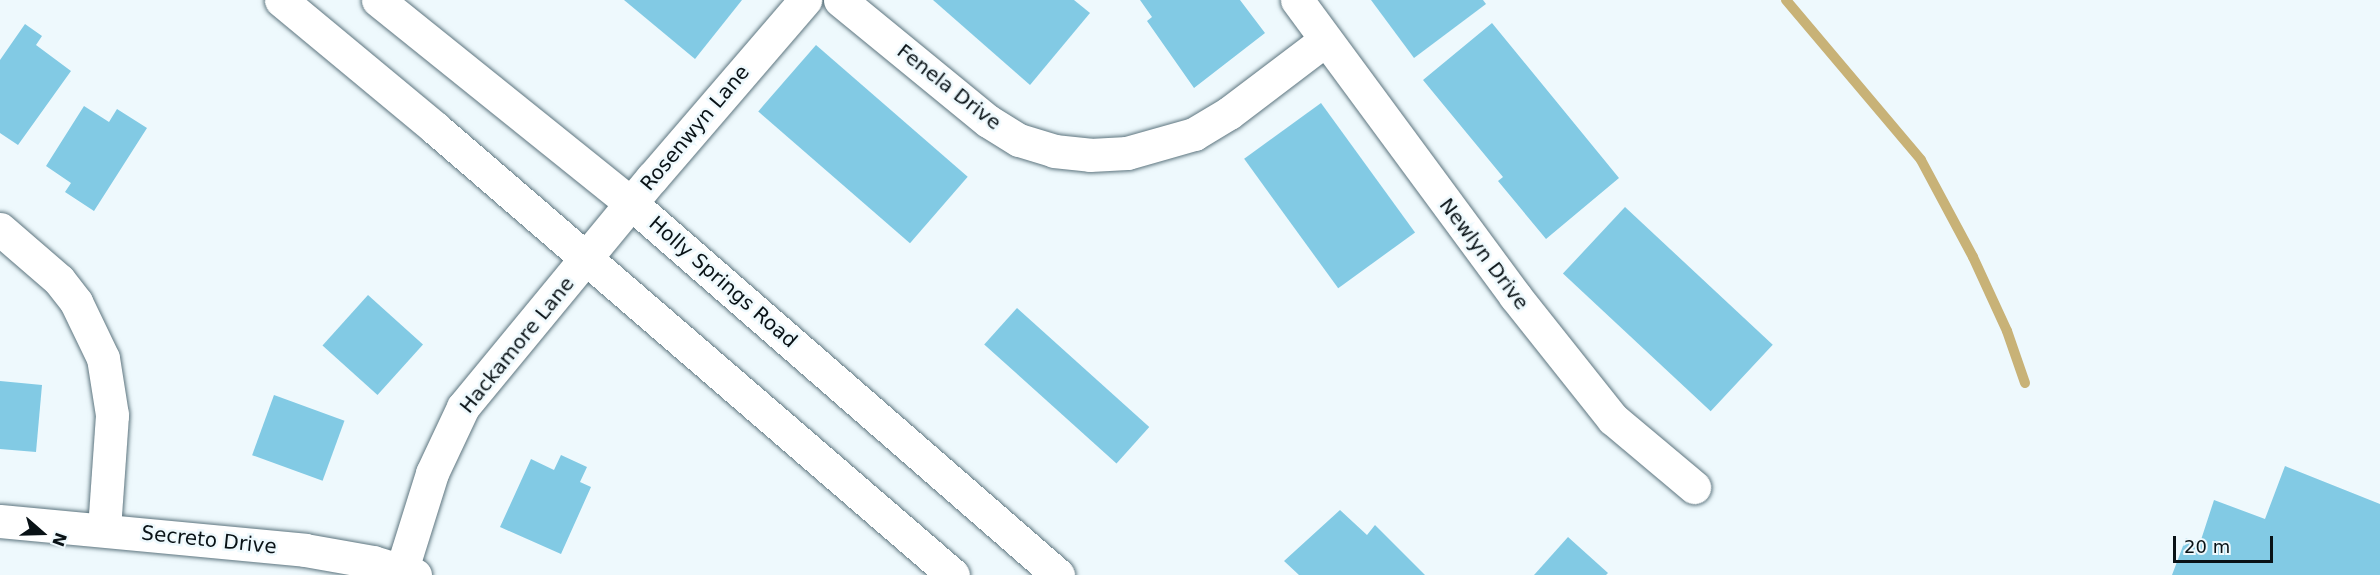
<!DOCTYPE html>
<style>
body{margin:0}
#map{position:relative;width:2380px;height:575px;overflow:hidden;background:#eef9fd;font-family:"DejaVu Sans",sans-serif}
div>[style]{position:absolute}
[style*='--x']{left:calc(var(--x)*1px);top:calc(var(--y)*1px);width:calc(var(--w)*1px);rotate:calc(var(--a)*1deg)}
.stream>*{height:10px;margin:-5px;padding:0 5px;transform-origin:5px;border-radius:5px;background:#c8b277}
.building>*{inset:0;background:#82cae4;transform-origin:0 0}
.roads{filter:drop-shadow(0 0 2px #5d757f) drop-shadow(0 0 2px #5d757f)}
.minor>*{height:33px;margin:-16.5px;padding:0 16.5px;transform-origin:16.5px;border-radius:16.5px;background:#fff}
.primary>*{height:33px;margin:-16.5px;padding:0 16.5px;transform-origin:16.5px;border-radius:16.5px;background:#fff}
span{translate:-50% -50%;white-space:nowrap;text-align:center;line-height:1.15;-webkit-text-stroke:5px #eef9fd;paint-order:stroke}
.street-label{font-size:20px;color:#091216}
.north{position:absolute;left:12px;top:503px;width:60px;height:60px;-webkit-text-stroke:4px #eef9fd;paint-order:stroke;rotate:110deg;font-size:16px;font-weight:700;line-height:24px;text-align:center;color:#091216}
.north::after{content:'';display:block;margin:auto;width:21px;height:27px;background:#091216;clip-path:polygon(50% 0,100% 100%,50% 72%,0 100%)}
.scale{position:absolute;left:2173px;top:536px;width:100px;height:27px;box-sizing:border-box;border:3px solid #091216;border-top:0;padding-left:8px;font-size:18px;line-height:21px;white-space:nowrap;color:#091216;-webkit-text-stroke:4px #eef9fd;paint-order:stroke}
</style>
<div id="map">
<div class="stream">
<div style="--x:1786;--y:0;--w:209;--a:49.8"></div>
<div style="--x:1921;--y:160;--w:110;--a:61.8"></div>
<div style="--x:1973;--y:257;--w:81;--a:65.3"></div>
<div style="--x:2007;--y:331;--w:55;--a:70.9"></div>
</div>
<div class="building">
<div style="clip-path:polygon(624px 0,742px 0,695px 59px)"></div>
<div style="clip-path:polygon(933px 0,1074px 0,1090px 13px,1030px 85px)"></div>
<div style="clip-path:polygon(1140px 0,1240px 0,1265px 33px,1194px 88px,1147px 21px,1152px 17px)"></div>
<div style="clip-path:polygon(1371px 0,1483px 0,1486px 4px,1414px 58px)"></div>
<div style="clip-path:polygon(1492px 23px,1619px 178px,1546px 239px,1498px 181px,1503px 177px,1423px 80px)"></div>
<div style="clip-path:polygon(25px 24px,42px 36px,36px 45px,71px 71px,18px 145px,0 133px,0 60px)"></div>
<div style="left:816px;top:45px;width:201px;height:88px;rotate:41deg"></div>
<div style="left:1321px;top:103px;width:160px;height:95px;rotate:54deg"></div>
<div style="clip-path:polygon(84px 106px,109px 122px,117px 109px,147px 128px,94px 211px,65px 192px,71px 183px,46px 166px)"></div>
<div style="left:1625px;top:207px;width:202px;height:91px;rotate:43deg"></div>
<div style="left:368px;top:295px;width:74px;height:68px;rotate:42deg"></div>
<div style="left:1017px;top:308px;width:178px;height:49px;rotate:42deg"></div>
<div style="clip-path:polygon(0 381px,42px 385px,36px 452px,0 449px)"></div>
<div style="left:274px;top:395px;width:75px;height:64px;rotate:20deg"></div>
<div style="clip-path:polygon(561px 455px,587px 467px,580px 482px,591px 487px,561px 554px,500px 527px,531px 459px,554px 470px)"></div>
<div style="clip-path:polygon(2285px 466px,2380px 504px,2380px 575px,2172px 575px,2186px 538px,2200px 543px,2214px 500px,2265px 519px)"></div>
<div style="clip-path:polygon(1340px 510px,1367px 535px,1375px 525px,1425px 575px,1299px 575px,1284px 561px)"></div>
<div style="clip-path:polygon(1568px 537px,1608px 573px,1606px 575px,1534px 575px)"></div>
</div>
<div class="roads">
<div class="minor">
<div style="--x:840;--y:0;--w:191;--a:39.3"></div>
<div style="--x:988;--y:121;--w:36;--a:32"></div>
<div style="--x:1019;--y:140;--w:37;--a:17"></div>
<div style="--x:1054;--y:151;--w:36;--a:6"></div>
<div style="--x:1090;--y:155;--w:37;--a:-3"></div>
<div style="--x:1127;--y:153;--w:70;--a:-15.8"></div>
<div style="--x:1194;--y:134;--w:41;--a:-31"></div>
<div style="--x:1229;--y:113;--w:119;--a:-37.2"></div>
<div style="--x:1297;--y:0;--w:368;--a:53.6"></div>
<div style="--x:1515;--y:296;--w:157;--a:51.5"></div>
<div style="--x:1613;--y:419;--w:106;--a:40"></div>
<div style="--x:0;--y:229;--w:78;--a:40.8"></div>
<div style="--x:59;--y:280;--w:28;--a:52"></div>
<div style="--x:76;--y:302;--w:62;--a:64.3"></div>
<div style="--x:103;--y:358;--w:58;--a:81"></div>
<div style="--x:112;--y:415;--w:114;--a:94"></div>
<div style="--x:0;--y:521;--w:306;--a:5.4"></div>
<div style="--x:305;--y:550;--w:69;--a:10"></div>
<div style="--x:373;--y:562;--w:44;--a:17.2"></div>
<div style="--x:402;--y:569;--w:101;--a:-72.6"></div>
<div style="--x:432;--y:473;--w:73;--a:-64.8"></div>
<div style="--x:463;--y:407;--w:297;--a:-50.5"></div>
<div style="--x:652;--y:178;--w:235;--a:-49.3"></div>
</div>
<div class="primary">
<div style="--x:281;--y:0;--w:200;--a:39.7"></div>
<div style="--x:435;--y:128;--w:684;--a:40.79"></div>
<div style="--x:378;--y:0;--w:326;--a:38.8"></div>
<div style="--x:632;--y:204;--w:565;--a:41.05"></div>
</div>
</div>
<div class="street-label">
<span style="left:949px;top:87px;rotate:38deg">Fenela Drive</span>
<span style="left:695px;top:128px;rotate:-50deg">Rosenwyn Lane</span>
<span style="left:1484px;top:254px;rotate:53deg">Newlyn Drive</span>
<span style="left:723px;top:282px;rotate:41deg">Holly Springs Road</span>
<span style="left:517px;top:345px;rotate:-51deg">Hackamore Lane</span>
<span style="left:209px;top:540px;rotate:6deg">Secreto Drive</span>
</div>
<div class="north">N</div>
<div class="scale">20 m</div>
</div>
